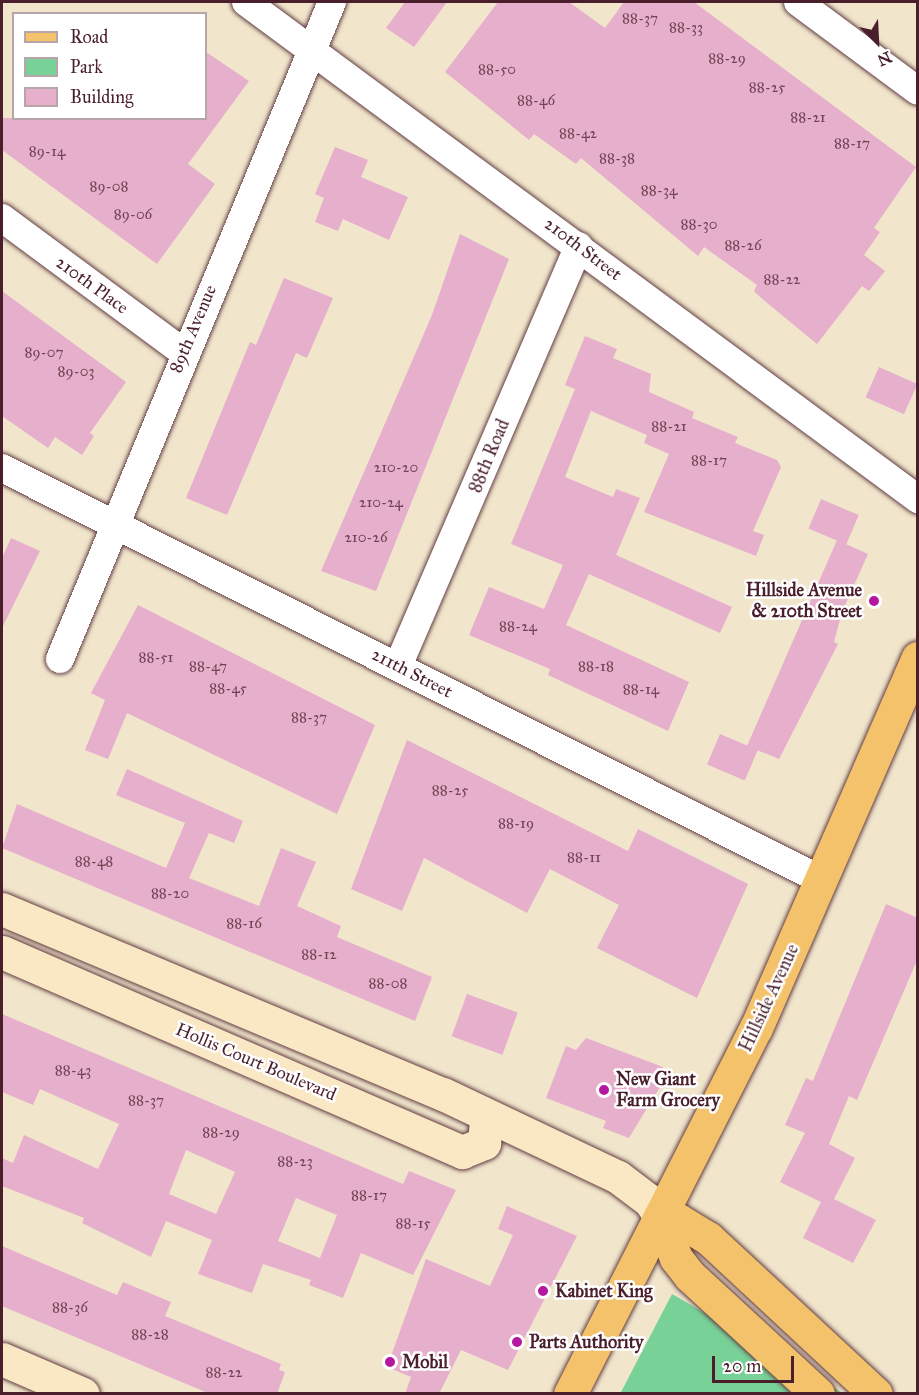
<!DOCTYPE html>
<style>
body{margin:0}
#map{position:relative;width:919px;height:1395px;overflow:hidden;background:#f1e6cc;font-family:"IM FELL Great Primer",serif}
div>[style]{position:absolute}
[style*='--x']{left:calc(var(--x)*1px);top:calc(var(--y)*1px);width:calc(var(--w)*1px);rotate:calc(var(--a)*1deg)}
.green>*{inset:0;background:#78d298}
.building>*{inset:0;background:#e6afcb;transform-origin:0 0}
.roads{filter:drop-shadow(0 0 2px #633d43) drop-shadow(0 0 2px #633d43)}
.minor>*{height:28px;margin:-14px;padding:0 14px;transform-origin:14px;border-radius:14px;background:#fff}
.secondary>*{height:33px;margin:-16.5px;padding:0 16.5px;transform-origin:16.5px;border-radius:16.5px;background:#fae7c3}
.primary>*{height:33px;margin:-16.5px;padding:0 16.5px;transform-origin:16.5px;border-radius:16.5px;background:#f3c26a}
.motorway>*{height:33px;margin:-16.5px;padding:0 16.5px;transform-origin:16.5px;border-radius:16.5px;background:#f3c26a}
.dots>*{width:16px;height:16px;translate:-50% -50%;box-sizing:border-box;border:3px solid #fff;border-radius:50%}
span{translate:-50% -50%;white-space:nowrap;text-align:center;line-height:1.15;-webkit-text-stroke:5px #fff;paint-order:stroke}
.number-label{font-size:15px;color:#714353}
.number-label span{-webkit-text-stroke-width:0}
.street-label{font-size:18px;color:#4a1f2b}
.poi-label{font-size:18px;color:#4a1f2b;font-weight:700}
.right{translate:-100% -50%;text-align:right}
.left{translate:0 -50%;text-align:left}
.frame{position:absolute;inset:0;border:3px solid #4a1f2b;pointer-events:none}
.legend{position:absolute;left:12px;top:12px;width:195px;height:108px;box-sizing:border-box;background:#fff;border:2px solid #b7a5aa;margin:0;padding:8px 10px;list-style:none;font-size:18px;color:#4a1f2b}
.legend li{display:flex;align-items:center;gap:12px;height:30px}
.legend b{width:30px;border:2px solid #b7a5aa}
.north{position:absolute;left:847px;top:12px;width:60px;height:60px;-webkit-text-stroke:4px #fff;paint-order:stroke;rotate:156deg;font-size:16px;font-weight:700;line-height:24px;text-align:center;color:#4a1f2b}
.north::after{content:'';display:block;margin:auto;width:21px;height:27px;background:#4a1f2b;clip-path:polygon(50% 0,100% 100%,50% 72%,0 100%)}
.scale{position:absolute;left:712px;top:1356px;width:82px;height:27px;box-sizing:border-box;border:3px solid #4a1f2b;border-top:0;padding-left:8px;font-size:18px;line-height:21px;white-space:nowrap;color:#4a1f2b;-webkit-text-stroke:4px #fff;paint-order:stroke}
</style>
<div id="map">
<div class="green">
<div style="clip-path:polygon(672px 1294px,843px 1393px,620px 1394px)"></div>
</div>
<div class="building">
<div style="clip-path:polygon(405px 2px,447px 2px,414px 47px,386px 28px)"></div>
<div style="clip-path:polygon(498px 2px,569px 2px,605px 28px,624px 2px,694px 2px,916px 167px,874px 228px,880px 232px,864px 255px,885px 271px,869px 291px,862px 286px,817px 344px,760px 297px,754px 291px,757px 285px,704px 247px,698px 256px,581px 158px,576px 164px,534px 134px,529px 140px,445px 72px)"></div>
<div style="clip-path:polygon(206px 52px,249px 81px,188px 164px,215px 184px,157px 264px,2px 150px,2px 118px,206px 118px)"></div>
<div style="clip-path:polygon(335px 147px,368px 160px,361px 177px,408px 197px,389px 240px,343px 219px,338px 231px,315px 222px,324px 198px,315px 194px)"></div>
<div style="clip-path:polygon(460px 234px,509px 259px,376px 591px,321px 571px,432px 315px)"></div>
<div style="clip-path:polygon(284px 278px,333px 298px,307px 358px,296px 353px,227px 515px,186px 498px,250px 342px,256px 345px)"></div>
<div style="clip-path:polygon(2px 291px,126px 382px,90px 433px,94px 436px,82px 455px,55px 437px,48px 448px,2px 416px)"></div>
<div style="clip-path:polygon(585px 336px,617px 349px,613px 358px,651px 374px,649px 392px,694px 412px,692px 418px,738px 437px,735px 443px,777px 460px,781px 467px,753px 531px,764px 535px,756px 556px,644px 512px,669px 454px,644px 443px,647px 435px,591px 411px,565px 477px,613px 497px,616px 489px,640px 498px,616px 555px,732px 607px,720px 633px,589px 574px,566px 625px,689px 682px,668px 731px,548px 675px,550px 669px,469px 635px,489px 587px,544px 609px,563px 565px,511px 544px,575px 389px,565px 385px)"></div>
<div style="left:879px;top:367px;width:42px;height:33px;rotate:24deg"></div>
<div style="left:821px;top:499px;width:41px;height:32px;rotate:23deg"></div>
<div style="clip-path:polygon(11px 538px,40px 551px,2px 628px,2px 558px)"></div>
<div style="clip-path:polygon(837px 540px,868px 554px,842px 612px,834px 642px,838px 644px,779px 759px,747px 746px)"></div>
<div style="clip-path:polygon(138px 605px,375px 725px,337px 814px,127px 713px,108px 759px,85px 750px,105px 700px,91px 693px)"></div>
<div style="left:720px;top:734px;width:41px;height:33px;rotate:23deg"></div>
<div style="clip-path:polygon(407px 740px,628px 851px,638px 829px,748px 884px,697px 998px,597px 948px,619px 905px,550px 869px,527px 913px,424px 858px,402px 911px,351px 889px)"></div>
<div style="clip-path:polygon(127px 769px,243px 821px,234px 843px,209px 833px,189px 878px,259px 906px,281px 848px,316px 862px,297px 906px,341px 926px,337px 937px,432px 977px,415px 1021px,2px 848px,17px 804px,166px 868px,185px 823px,116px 795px)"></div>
<div style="clip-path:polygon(886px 904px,918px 918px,918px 958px,857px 1100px,849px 1096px,829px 1144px,855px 1158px,834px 1199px,876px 1220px,853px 1263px,803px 1238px,821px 1202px,780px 1182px,805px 1133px,785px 1125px,806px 1078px,813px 1081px)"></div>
<div style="left:467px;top:994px;width:54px;height:45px;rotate:20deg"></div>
<div style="clip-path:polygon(evenodd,2px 1014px,403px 1184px,409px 1171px,456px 1190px,413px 1275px,361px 1253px,343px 1298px,309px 1285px,311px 1280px,263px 1264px,252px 1293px,198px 1274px,212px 1240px,166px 1221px,151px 1257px,82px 1223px,84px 1218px,2px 1186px,2px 1158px,13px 1163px,24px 1135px,98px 1169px,119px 1124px,40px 1089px,33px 1105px,2px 1092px,2px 1014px,186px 1150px,235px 1172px,216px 1214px,169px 1194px,186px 1150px,2px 1014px,296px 1198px,337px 1215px,320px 1258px,278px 1241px,296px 1198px)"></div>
<div style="clip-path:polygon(586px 1038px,663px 1067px,663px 1082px,629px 1138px,603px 1128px,606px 1121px,546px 1098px,566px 1046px,576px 1050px)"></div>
<div style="clip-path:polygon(507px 1206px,577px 1236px,508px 1370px,461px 1350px,439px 1394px,405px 1394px,411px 1377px,387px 1367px,426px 1259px,490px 1286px,513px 1235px,498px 1229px)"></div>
<div style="clip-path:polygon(2px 1246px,117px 1295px,123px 1282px,171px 1302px,165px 1316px,281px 1364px,279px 1370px,285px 1372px,277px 1394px,210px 1394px,2px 1306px)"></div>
</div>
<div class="roads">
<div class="minor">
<div style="--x:246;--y:2;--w:836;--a:36.49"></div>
<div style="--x:798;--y:2;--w:149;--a:36.6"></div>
<div style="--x:2;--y:218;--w:225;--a:36.5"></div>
<div style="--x:2;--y:468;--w:917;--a:26.7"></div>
<div style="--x:60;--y:659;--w:711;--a:-67.51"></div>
<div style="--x:398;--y:666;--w:457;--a:-66.7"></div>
</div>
<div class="secondary">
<div style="--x:2;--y:909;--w:478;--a:22.8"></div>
<div style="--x:443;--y:1094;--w:194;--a:25.4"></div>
<div style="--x:618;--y:1177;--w:40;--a:37"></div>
<div style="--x:650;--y:1201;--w:19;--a:58"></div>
<div style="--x:2;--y:952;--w:502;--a:23.5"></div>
<div style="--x:462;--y:1152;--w:24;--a:-22"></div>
<div style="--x:484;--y:1143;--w:25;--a:-85"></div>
<div style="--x:2;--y:1359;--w:88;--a:23.4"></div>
</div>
<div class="primary">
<div style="--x:570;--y:1394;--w:411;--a:-63.1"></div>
<div style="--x:756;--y:1028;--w:404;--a:-66.4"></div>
</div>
<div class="motorway">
<div style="--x:818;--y:1394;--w:174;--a:-137.3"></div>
<div style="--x:690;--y:1276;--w:23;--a:-128"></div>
<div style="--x:676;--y:1258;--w:44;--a:-111.3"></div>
<div style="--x:660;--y:1217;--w:18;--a:9"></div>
<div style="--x:678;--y:1220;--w:35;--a:31"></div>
<div style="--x:708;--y:1238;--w:229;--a:42.9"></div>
</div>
</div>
<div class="dots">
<div style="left:874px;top:601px;background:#b5179e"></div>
<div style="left:604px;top:1090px;background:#b5179e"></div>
<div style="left:543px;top:1291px;background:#b5179e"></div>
<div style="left:517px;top:1342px;background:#b5179e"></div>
<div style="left:390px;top:1362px;background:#b5179e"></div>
</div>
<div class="number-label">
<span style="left:640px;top:19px">88-37</span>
<span style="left:686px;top:28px">88-33</span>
<span style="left:727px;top:59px">88-29</span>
<span style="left:497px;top:70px">88-50</span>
<span style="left:767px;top:88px">88-25</span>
<span style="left:536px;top:101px">88-46</span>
<span style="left:808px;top:118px">88-21</span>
<span style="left:578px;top:134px">88-42</span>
<span style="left:852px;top:144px">88-17</span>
<span style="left:47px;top:152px">89-14</span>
<span style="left:617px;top:159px">88-38</span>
<span style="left:109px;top:187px">89-08</span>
<span style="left:659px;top:191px">88-34</span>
<span style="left:133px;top:215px">89-06</span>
<span style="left:699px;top:225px">88-30</span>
<span style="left:743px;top:246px">88-26</span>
<span style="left:782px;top:280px">88-22</span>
<span style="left:44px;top:353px">89-07</span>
<span style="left:76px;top:372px">89-03</span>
<span style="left:669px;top:427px">88-21</span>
<span style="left:709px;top:461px">88-17</span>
<span style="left:396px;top:468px">210-20</span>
<span style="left:381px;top:503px">210-24</span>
<span style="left:366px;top:538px">210-26</span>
<span style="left:518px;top:627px">88-24</span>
<span style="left:156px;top:658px">88-51</span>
<span style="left:208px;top:667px">88-47</span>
<span style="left:596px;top:667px">88-18</span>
<span style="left:228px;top:689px">88-45</span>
<span style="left:641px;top:690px">88-14</span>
<span style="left:309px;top:718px">88-37</span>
<span style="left:450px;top:791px">88-25</span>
<span style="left:516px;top:824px">88-19</span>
<span style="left:584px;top:858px">88-11</span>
<span style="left:94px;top:862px">88-48</span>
<span style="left:170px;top:894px">88-20</span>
<span style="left:244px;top:924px">88-16</span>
<span style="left:319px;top:955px">88-12</span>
<span style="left:388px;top:984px">88-08</span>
<span style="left:73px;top:1071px">88-43</span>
<span style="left:146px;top:1101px">88-37</span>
<span style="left:221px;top:1133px">88-29</span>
<span style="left:295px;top:1162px">88-23</span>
<span style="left:369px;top:1196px">88-17</span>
<span style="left:413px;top:1224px">88-15</span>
<span style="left:70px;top:1308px">88-36</span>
<span style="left:150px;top:1335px">88-28</span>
<span style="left:224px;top:1373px">88-22</span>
</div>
<div class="street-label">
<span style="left:583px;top:249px;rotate:37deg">210th Street</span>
<span style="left:92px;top:285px;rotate:36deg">210th Place</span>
<span style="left:193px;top:329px;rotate:-67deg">89th Avenue</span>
<span style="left:489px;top:456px;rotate:-67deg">88th Road</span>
<span style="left:412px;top:673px;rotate:27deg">211th Street</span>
<span style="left:769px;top:998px;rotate:-65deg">Hillside Avenue</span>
<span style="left:256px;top:1062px;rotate:23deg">Hollis Court Boulevard</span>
</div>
<div class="poi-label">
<span class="right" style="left:862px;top:601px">Hillside Avenue<br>&amp; 210th Street</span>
<span class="left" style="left:616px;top:1090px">New Giant<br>Farm Grocery</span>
<span class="left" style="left:555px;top:1291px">Kabinet King</span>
<span class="left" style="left:529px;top:1342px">Parts Authority</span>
<span class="left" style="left:402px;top:1362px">Mobil</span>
</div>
<div class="frame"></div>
<ul class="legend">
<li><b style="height:8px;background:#f3c26a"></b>Road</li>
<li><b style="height:16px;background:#78d298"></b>Park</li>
<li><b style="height:16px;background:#e6afcb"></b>Building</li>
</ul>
<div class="north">N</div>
<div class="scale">20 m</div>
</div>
